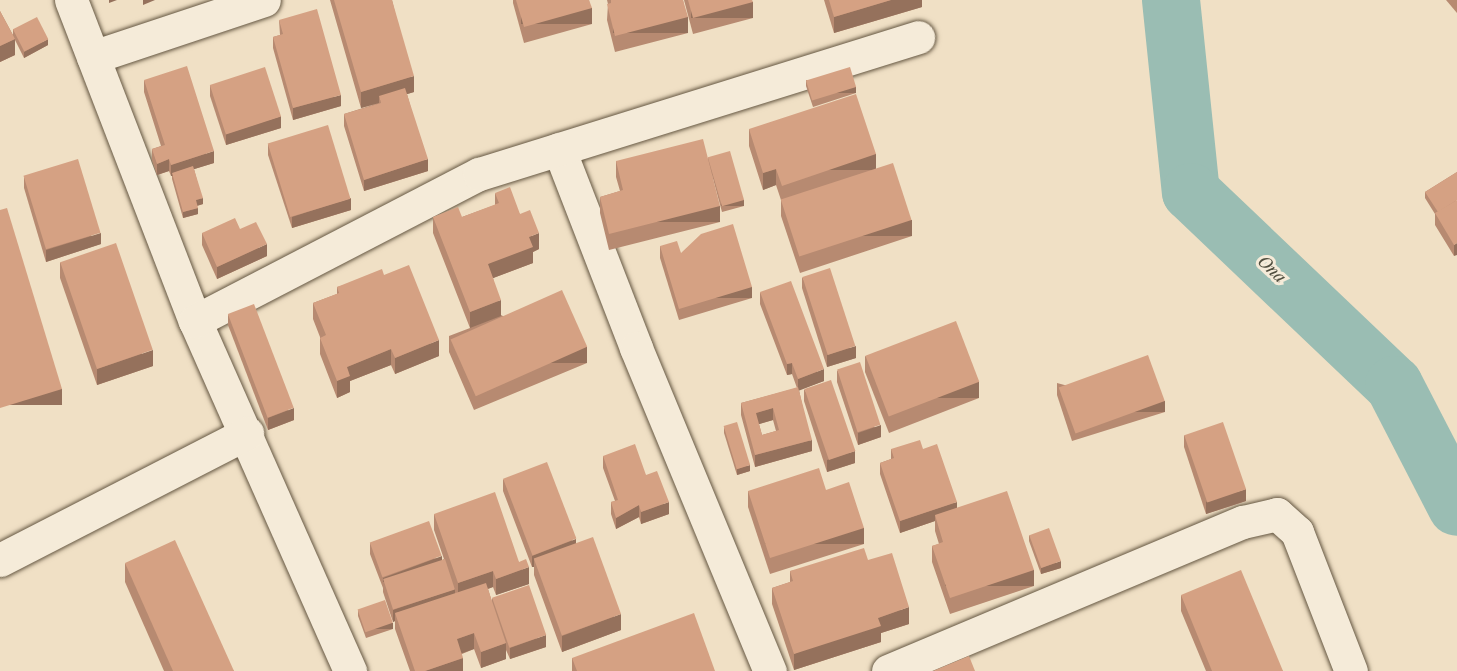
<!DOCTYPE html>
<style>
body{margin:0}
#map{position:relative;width:1457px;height:671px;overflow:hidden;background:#f0e0c5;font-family:"Libre Caslon Text",serif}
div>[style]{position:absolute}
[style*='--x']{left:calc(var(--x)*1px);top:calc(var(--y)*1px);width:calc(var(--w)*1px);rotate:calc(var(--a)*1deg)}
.river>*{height:58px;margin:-29px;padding:0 29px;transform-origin:29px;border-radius:29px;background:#9abdb3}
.roads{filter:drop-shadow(0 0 2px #655742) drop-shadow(0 0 2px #655742)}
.minor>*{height:33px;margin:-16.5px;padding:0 16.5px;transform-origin:16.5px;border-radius:16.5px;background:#f5ebd9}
.wall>*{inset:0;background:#b78a71}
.shaded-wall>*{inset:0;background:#95715c;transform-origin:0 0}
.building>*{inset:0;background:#d5a183;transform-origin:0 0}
span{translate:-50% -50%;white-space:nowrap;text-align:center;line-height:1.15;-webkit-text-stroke:6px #f5ebd9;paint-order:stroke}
.water-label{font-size:16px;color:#504e3e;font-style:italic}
</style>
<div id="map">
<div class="river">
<div style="--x:1171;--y:0;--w:193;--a:84.1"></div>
<div style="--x:1191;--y:192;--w:280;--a:43.6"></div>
<div style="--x:1394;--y:385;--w:137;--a:62.7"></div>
</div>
<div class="roads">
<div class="minor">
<div style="--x:71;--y:0;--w:344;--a:68.9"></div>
<div style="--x:195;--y:321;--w:383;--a:66.1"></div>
<div style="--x:93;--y:57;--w:180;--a:-18.4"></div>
<div style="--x:559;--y:149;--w:213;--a:68.8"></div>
<div style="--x:636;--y:348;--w:350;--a:67.5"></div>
<div style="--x:195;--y:321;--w:320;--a:-27.4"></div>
<div style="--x:479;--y:174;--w:460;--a:-17.3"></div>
<div style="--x:0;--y:560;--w:278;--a:-27.2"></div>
<div style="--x:888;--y:671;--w:385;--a:-22.8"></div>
<div style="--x:1243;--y:522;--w:35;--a:-13"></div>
<div style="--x:1277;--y:514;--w:27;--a:42"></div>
<div style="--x:1297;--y:532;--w:149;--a:68.8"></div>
</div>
</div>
<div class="wall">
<div style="clip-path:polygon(330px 0,392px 0,414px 92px,407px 94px,428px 171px,364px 191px,344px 126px,344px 114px,379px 103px,361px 108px)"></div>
<div style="clip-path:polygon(513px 0,589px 0,592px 24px,524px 43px,513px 3px)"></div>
<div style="clip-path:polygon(607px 0,683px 0,688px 33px,615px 52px,607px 20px,608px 4px)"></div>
<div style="clip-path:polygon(684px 0,752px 0,753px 18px,693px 34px)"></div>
<div style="clip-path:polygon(824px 0,922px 0,922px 7px,834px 33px)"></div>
<div style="clip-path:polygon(1446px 0,1457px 0,1457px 13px)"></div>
<div style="clip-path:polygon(0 11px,13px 35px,13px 29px,48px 45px,24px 58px,15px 40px,15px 55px,0 62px)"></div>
<div style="clip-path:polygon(279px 20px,341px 106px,293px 120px,273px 48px,273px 37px,280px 35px)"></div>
<div style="clip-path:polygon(144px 80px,214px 163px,194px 169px,203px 204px,197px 206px,198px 214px,183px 218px,172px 179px,172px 176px,171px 176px,169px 171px,157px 175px,152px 160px,152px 149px,161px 146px,144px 92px)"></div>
<div style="clip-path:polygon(806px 80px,856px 93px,813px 107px,806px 86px)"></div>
<div style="clip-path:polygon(210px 85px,281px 128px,226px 145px,210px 96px)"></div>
<div style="clip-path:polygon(749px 129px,876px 169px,912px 236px,800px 273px,781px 216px,781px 200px,776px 185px,763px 190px,749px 146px)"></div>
<div style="clip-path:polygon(268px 144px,351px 210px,292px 228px,268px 155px)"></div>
<div style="clip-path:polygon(708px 157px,744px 206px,722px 212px,712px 175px,720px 222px,609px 250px,600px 213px,600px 197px,620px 191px,616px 177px,616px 161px,708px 162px)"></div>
<div style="clip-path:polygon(1457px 172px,1454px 256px,1435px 225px,1435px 214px,1425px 198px,1425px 192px)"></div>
<div style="clip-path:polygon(24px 177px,101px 244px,46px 262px,24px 188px)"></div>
<div style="clip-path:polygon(495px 193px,520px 214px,539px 249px,533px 252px,533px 263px,493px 278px,501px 315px,587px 363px,474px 410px,449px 352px,449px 336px,470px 328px,433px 233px,433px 217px,462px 217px,495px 205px)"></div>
<div style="clip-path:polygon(240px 229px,267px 256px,217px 279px,202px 245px,202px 233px)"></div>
<div style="clip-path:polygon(660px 246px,681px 253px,752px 298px,679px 320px,660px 258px)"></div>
<div style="clip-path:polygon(60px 262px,153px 366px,97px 385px,60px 278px)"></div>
<div style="clip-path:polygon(384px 275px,439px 356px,395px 374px,391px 365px,350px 381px,350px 392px,337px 398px,320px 354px,320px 337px,313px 319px,313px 303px,337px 294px,337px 287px)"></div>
<div style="clip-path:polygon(802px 277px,856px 358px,827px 367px,802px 288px)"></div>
<div style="clip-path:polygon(evenodd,760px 292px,824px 381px,799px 390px,812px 451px,755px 467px,741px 415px,741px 403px,797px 388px,792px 374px,787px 375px,760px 304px,760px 292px,773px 420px,776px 431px,762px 435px,759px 424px,773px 420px)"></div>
<div style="clip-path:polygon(228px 314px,294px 420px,268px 430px,228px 325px)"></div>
<div style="clip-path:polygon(865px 356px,979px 398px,889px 433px,865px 372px)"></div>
<div style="clip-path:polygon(837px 370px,881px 437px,858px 445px,837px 382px)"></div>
<div style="clip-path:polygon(1057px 383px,1165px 412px,1072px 441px,1057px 395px)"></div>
<div style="clip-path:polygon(804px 389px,855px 463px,827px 472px,804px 401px)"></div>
<div style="clip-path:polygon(724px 427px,750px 471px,737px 475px,724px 433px)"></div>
<div style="clip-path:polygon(1184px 435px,1246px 501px,1206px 514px,1184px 447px)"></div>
<div style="clip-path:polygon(891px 449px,923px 449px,957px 508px,1034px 586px,950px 614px,932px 562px,932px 546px,939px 544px,935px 531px,935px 521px,900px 533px,880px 474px,880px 463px,891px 459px)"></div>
<div style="clip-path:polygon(603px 456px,646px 475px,669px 514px,641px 524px,639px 517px,616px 529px,611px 514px,611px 502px,615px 501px,603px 468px)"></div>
<div style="clip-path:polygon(503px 479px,576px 544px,621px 630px,562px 652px,534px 575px,534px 567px,532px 567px,503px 491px)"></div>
<div style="clip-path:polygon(826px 490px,864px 544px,770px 574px,748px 507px,748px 491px)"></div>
<div style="clip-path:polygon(434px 514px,519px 562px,529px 584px,496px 595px,493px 587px,488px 589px,492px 602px,492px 598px,546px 647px,510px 659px,506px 650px,506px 659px,481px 668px,474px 649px,462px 654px,463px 671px,410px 671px,395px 629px,395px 621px,393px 622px,383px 592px,383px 588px,370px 554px,370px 543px,442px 560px,444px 559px,434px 530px)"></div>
<div style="clip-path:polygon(1029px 535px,1061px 568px,1041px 574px,1029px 541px)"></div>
<div style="clip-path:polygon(868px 560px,909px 624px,881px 633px,881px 642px,794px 670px,772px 604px,772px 588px,790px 582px,790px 571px)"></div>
<div style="clip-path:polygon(125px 563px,234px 671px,164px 671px,125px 582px)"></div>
<div style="clip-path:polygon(1181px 595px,1283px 671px,1206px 671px,1181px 611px)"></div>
<div style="clip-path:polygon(358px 610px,393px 629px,366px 638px,358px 616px)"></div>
<div style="clip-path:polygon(572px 658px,715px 671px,572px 671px)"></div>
</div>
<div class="shaded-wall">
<div style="clip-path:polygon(109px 0,117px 0,109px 3px)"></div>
<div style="clip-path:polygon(143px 0,155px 0,143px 5px)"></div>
<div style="clip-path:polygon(891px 0,922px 0,922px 7px,834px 33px,834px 17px)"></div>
<div style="left:753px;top:2px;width:16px;height:62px;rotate:90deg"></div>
<div style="left:592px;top:8px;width:16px;height:71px;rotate:90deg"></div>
<div style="left:688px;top:17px;width:16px;height:75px;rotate:90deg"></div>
<div style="clip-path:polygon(15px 39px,15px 55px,0 62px,0 46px)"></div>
<div style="clip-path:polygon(48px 39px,48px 45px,24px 58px,24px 52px)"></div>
<div style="clip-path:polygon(414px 76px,414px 92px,381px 102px,379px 96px,379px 103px,361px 108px,361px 92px)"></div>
<div style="left:856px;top:87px;width:6px;height:45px;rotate:90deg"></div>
<div style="clip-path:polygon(341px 95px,341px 106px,293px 120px,293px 108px)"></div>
<div style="clip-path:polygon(281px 116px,281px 128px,226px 145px,226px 134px)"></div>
<div style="clip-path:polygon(214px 151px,214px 163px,172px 176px,172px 173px,172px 176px,171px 176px,171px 165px)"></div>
<div style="left:876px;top:154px;width:16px;height:99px;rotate:90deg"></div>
<div style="clip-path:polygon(169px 159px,169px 171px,157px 175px,157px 164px)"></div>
<div style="clip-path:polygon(428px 159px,428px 171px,364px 191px,364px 180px)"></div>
<div style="clip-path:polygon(776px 169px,776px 185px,763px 190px,763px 173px)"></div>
<div style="clip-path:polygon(203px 198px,203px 204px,196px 206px,196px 200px)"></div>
<div style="clip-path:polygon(351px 198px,351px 210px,292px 228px,292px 217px)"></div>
<div style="left:744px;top:200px;width:6px;height:23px;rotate:90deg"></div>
<div style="left:720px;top:206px;width:16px;height:114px;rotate:90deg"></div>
<div style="clip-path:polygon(198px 208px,198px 214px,183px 218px,183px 212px)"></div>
<div style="left:912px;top:220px;width:16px;height:118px;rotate:90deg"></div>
<div style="clip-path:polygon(101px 233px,101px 244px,46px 262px,46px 250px)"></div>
<div style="clip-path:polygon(539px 233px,539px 249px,533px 252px,533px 263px,488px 280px,488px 264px,529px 237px)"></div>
<div style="clip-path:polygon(1457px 243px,1457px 255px,1454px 256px,1454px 245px)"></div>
<div style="clip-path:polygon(267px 244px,267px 256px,217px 279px,217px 267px)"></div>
<div style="left:752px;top:287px;width:11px;height:76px;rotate:90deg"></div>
<div style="clip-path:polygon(501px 300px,501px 316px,470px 328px,470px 312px)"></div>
<div style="clip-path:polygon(439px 340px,439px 356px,395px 374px,395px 358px)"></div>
<div style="clip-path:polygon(856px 346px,856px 358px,827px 367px,827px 355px)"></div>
<div style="left:587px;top:347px;width:16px;height:122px;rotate:90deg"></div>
<div style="clip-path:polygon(391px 349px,391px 365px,350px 381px,350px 392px,337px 398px,337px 381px,347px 367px)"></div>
<div style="clip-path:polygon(153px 350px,153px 366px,97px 385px,97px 369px)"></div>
<div style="clip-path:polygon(792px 363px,792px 374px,787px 375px,787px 364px)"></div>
<div style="clip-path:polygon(824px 369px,824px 381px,798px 391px,798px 379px)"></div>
<div style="left:979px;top:382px;width:16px;height:97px;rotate:90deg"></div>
<div style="left:62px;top:389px;width:16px;height:65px;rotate:90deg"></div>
<div style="left:1165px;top:401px;width:11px;height:97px;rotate:90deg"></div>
<div style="clip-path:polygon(294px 408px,294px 420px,268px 430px,268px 418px)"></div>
<div style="clip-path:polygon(773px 408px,773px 420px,756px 425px,756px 413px)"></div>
<div style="clip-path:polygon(881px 425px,881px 437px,858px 445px,858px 433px)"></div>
<div style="clip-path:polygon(812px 440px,812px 451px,755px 467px,755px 455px)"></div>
<div style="clip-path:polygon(855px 451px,855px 463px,827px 472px,827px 460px)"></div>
<div style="clip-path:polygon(750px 465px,750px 471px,737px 475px,737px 469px)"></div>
<div style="clip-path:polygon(1246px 489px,1246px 501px,1206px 514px,1206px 502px)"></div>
<div style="clip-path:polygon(669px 502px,669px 514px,641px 524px,641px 512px)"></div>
<div style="clip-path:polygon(957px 502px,957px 514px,935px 515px,935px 521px,900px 533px,900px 521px)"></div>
<div style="clip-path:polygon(639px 505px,639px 517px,616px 529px,616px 518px)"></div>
<div style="left:864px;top:528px;width:16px;height:99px;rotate:90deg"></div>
<div style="clip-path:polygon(576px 539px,576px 550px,534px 559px,534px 567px,532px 567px,532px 556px)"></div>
<div style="clip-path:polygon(442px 556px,442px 568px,383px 582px,383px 578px)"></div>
<div style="clip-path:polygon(1061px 561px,1061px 568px,1041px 574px,1041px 568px)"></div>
<div style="clip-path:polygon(529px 567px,529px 584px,496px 595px,496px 579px)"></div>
<div style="left:1034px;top:570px;width:16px;height:89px;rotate:90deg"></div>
<div style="clip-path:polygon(493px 571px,493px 587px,458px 599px,458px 583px)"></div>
<div style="clip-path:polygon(455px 589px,455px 601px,395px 613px,395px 621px,393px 622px,393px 610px)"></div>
<div style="clip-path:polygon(909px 607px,909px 624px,881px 633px,881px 642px,794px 670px,794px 654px,878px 618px)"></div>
<div style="clip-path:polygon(621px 614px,621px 630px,562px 652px,562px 636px)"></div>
<div style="left:393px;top:623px;width:6px;height:28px;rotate:90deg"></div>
<div style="clip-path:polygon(474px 633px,474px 649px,457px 655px,457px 639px)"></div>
<div style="clip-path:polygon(546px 635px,546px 647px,510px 659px,510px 648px)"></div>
<div style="clip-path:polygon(506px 643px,506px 659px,481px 668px,481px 652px)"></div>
<div style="clip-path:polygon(463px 658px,463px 671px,425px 671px)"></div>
</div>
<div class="building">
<div style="clip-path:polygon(334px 0,392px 0,414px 76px,361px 92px)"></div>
<div style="clip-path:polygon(516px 0,589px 0,592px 8px,524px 27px)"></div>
<div style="clip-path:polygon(611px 0,683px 0,688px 17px,615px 36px,607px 4px,611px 3px)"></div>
<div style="clip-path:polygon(688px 0,752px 0,753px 2px,693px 18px)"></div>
<div style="clip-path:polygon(829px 0,891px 0,834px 17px)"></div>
<div style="clip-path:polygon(317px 9px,341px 95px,293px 108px,273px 37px,283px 34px,279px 20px)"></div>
<div style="clip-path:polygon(0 11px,15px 39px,0 46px)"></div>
<div style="left:37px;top:17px;width:25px;height:27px;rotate:63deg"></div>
<div style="clip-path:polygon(187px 66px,214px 151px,171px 165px,169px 159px,157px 164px,152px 149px,165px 145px,144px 80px)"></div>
<div style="left:265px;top:67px;width:52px;height:58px;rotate:72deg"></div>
<div style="left:850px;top:67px;width:21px;height:46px;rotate:73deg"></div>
<div style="clip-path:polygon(405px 88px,428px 159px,364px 180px,344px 114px,381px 103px,379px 96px)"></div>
<div style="clip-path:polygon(856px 94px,876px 154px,782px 186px,776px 169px,763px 173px,749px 129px)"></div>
<div style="left:328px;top:125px;width:77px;height:63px;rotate:73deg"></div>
<div style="clip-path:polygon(703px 139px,720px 206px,609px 234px,600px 197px,623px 190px,616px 161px)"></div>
<div style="left:730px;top:151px;width:51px;height:23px;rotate:74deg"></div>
<div style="left:78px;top:159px;width:77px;height:57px;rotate:73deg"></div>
<div style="left:893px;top:163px;width:60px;height:118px;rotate:72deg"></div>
<div style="clip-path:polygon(193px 166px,203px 198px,196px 200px,198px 208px,183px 212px,172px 173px)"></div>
<div style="clip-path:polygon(1457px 172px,1457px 200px,1438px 212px,1425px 192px)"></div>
<div style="clip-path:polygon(510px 187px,520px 214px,530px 210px,539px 233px,529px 237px,533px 247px,488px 264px,501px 300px,470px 312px,433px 217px,458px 207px,462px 217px,499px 203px,495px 193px)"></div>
<div style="clip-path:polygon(1457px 200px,1457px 243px,1454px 245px,1435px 213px)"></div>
<div style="clip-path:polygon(7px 208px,62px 389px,0 408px,0 210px)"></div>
<div style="clip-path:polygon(235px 218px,240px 229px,256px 222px,267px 244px,217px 267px,202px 233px)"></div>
<div style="clip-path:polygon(733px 224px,752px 287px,679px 309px,660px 246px,677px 241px,681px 253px,701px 234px)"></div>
<div style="left:116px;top:243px;width:113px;height:59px;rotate:71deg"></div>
<div style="clip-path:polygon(409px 265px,439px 340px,395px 358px,391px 349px,347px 367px,350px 376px,337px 381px,320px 338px,326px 335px,313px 303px,339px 293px,337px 287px,382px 269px,384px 275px)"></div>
<div style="left:830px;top:268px;width:82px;height:29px;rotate:72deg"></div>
<div style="clip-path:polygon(791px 281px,824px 369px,798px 379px,792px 363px,787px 364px,760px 292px)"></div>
<div style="left:562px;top:290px;width:62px;height:122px;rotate:66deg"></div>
<div style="left:254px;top:304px;width:111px;height:28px;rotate:69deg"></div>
<div style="left:956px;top:321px;width:65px;height:97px;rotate:69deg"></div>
<div style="left:1148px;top:355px;width:49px;height:95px;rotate:70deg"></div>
<div style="left:860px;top:362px;width:66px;height:24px;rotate:72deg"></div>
<div style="left:831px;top:380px;width:75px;height:28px;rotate:71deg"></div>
<div style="clip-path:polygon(evenodd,798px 387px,812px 440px,755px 455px,741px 403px,798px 387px,773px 408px,779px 430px,762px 435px,756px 413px,773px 408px)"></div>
<div style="left:737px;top:422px;width:45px;height:14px;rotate:73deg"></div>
<div style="left:1223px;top:422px;width:71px;height:41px;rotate:71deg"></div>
<div style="clip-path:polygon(920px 440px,923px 449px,937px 444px,957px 502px,900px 521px,880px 463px,894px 458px,891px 449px)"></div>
<div style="clip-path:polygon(635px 444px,646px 475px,657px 471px,669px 502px,641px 512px,639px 505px,616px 518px,611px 502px,618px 500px,603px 456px)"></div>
<div style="left:547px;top:462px;width:82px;height:47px;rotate:69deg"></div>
<div style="clip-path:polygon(819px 468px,826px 490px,849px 482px,864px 528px,770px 558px,748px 491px)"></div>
<div style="clip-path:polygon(1007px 491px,1034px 570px,950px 598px,932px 546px,943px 542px,935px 515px)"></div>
<div style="clip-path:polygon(495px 492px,519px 562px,526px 559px,529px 567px,496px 579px,493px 571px,458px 583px,434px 514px)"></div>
<div style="left:429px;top:521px;width:37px;height:63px;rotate:70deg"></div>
<div style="left:1049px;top:528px;width:35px;height:21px;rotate:70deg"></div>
<div style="left:593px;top:537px;width:82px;height:63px;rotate:70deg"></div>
<div style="clip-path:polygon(175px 540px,234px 671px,173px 671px,125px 563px)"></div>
<div style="clip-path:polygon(864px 548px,868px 560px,892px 553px,909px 607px,878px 618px,881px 626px,794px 654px,772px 588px,793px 581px,790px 571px)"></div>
<div style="left:445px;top:559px;width:32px;height:65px;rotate:72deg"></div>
<div style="clip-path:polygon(1241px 570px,1283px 671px,1212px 671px,1181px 595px)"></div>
<div style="clip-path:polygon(486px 583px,506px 643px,481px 652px,474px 633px,457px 639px,463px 658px,425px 671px,415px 671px,395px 613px)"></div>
<div style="left:529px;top:585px;width:53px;height:39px;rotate:71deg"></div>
<div style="left:385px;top:600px;width:24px;height:29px;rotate:71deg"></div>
<div style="clip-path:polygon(694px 613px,715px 671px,577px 671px,572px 658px)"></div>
<div style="clip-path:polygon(969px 656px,975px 671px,933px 671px)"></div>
</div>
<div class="water-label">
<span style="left:1272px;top:269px;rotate:43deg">Ona</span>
</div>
</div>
